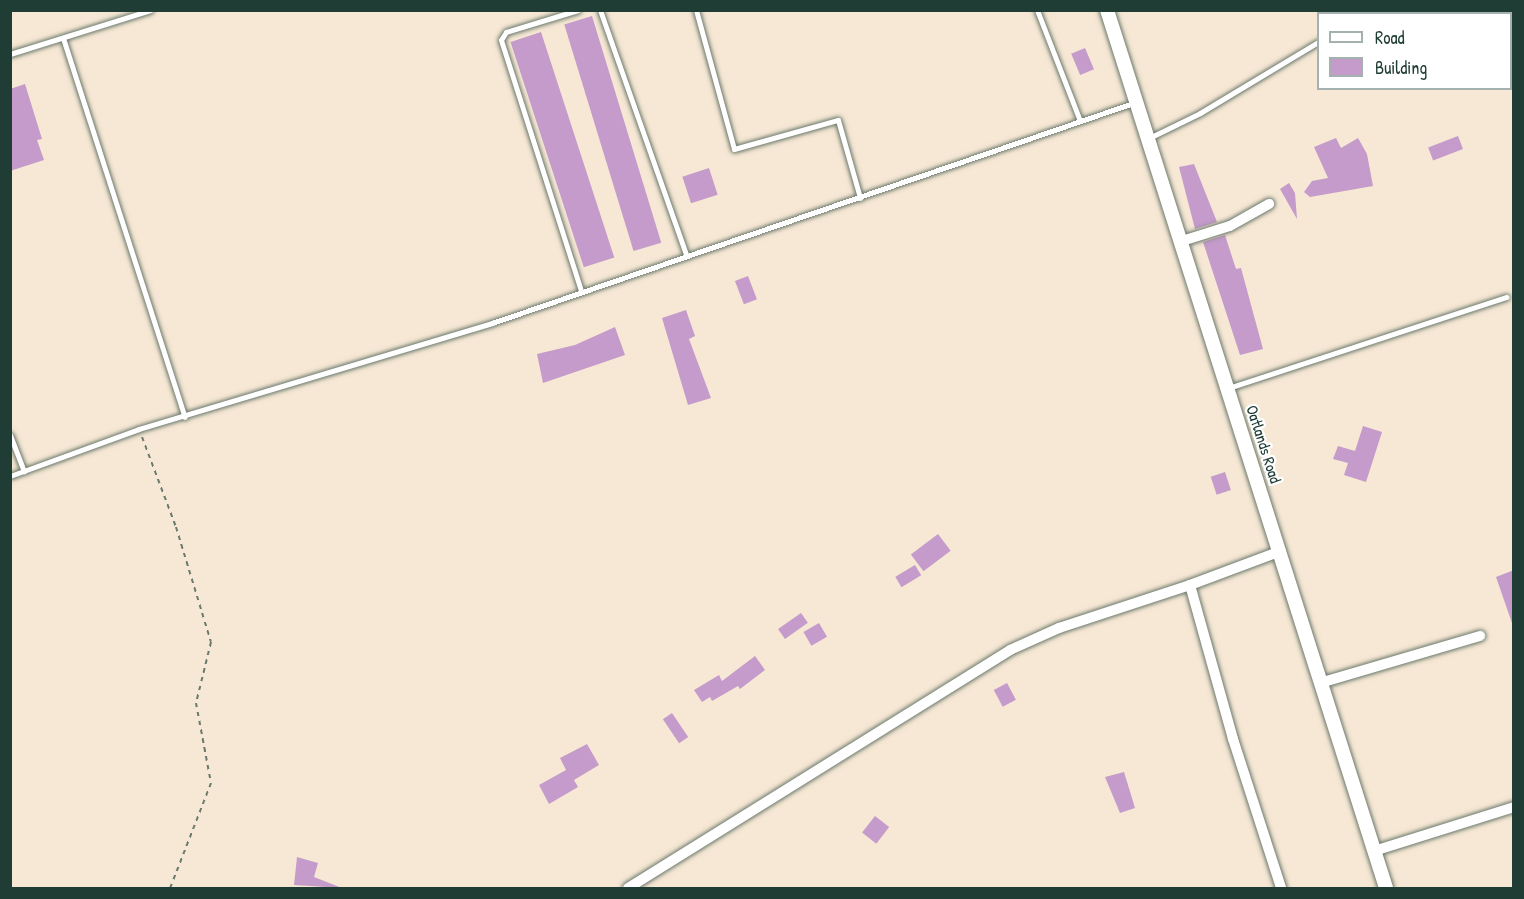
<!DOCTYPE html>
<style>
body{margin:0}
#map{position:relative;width:1524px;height:899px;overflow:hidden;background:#f7e8d5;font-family:"Patrick Hand",sans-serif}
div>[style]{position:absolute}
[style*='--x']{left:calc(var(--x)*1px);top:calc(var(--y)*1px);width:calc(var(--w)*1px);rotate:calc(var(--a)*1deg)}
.building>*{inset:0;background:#c49bca;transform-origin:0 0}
.path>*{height:2px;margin-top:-1px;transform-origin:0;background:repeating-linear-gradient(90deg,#6b796c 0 4.5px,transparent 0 9px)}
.roads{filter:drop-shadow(0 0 2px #6b796c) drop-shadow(0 0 2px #6b796c)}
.service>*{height:5px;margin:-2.5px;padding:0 2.5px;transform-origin:2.5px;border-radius:2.5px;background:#fff}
.minor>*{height:10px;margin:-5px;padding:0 5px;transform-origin:5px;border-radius:5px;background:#fff}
.tertiary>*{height:14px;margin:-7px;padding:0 7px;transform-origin:7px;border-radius:7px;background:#fff}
span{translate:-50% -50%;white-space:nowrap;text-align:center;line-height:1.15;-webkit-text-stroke:4.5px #fff;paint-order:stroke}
.street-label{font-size:16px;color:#1f3d34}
.frame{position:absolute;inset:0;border:12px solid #1f3d34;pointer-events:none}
.legend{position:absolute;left:1317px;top:12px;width:195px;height:78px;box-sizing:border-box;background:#fff;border:2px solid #a5b1ae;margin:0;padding:8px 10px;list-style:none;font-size:18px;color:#1f3d34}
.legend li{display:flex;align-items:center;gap:12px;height:30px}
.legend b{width:30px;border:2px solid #a5b1ae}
</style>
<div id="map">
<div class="building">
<div style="left:592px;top:16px;width:237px;height:29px;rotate:73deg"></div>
<div style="left:541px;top:32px;width:237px;height:32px;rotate:72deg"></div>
<div style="left:1085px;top:48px;width:23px;height:15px;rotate:67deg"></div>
<div style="clip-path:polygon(25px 84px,42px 139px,37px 140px,44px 160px,10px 171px,10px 89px)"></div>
<div style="left:1458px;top:136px;width:14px;height:32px;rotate:69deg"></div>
<div style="clip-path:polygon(1336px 138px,1341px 148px,1358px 138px,1367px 154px,1373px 186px,1310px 197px,1304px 192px,1312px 181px,1328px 178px,1314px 147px)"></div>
<div style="clip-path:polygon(1194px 164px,1217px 222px,1195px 229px,1179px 167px)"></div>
<div style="left:709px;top:168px;width:28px;height:28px;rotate:72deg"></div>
<div style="clip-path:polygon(1289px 183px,1295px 193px,1297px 219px,1280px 189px)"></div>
<div style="clip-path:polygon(1225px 235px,1236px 269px,1241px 268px,1263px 349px,1240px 355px,1203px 242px)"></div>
<div style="left:748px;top:276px;width:25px;height:14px;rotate:69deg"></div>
<div style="clip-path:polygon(686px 310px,695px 336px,689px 339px,711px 398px,688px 405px,662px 318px)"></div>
<div style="clip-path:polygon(615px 327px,625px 355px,543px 383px,537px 354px,575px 345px)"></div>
<div style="clip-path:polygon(1363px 426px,1382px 432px,1366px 482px,1344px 475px,1348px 463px,1333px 459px,1338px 446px,1355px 451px)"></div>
<div style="left:1225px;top:472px;width:19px;height:15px;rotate:72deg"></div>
<div style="left:938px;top:534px;width:21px;height:34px;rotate:53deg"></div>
<div style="left:915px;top:565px;width:12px;height:23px;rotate:59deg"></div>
<div style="clip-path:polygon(1514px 570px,1514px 623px,1512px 623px,1496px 577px)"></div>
<div style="left:801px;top:613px;width:12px;height:28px;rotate:55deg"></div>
<div style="left:819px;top:623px;width:16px;height:18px;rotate:60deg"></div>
<div style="clip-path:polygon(755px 656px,765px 670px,740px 689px,738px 686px,712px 701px,710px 697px,702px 702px,694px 690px,719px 675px,722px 681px)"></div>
<div style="left:1007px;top:683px;width:19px;height:15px;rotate:62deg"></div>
<div style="left:672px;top:713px;width:29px;height:11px;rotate:56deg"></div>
<div style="clip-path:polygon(587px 744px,599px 765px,574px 780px,578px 787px,549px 804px,539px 785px,566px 770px,560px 758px)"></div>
<div style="clip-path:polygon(1124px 772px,1135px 808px,1120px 813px,1105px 777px)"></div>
<div style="left:875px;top:816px;width:18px;height:21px;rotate:38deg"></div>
<div style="clip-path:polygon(297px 857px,318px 863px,314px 877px,342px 888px,294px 885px)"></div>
</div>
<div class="path">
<div style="--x:142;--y:437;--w:96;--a:69.3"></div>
<div style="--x:176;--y:527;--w:120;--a:73.1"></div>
<div style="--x:211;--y:642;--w:63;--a:103.8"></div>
<div style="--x:196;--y:703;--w:81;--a:79.4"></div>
<div style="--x:211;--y:783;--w:113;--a:111.3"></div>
</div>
<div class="roads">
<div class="service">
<div style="--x:578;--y:10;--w:75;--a:163"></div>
<div style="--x:506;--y:32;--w:9;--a:122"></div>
<div style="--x:501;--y:40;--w:263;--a:72.3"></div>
<div style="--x:600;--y:10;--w:259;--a:70.6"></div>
<div style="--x:696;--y:10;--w:144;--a:74.7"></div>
<div style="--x:734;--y:149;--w:108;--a:-15.6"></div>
<div style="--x:838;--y:120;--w:81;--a:74.2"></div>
<div style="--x:1037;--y:10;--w:119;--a:68.8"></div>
<div style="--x:1365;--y:14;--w:6;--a:-45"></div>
<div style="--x:63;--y:38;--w:398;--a:72.2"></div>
<div style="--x:10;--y:54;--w:147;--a:-17.4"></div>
<div style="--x:1149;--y:138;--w:57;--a:-26.1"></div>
<div style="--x:1200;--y:113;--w:138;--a:-31"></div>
<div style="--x:1228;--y:388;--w:293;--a:-18.1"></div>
<div style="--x:10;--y:435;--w:39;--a:69"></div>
<div style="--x:10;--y:476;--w:137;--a:-20"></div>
<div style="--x:139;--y:429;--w:369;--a:-16.7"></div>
<div style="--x:492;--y:323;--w:681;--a:-18.94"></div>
</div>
<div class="minor">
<div style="--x:1182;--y:241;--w:50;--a:-17.4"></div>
<div style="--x:1230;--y:226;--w:45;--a:-29.4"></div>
<div style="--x:1190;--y:585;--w:160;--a:74.4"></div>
<div style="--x:1233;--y:739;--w:157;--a:72.1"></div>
<div style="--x:1320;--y:683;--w:167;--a:-16.4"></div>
<div style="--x:1374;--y:851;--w:147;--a:-17.4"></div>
<div style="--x:628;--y:888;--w:450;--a:-31.9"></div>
<div style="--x:1010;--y:650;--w:54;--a:-24.2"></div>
<div style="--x:1059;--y:628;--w:138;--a:-18.2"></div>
<div style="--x:1190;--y:585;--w:97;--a:-20.5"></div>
</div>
<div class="tertiary">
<div style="--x:1107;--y:10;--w:921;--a:72.37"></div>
</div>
</div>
<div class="street-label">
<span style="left:1264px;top:444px;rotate:72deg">Oatlands Road</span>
</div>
<div class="frame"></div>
<ul class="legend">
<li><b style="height:8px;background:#fff"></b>Road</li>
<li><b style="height:16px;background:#c49bca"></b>Building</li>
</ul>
</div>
